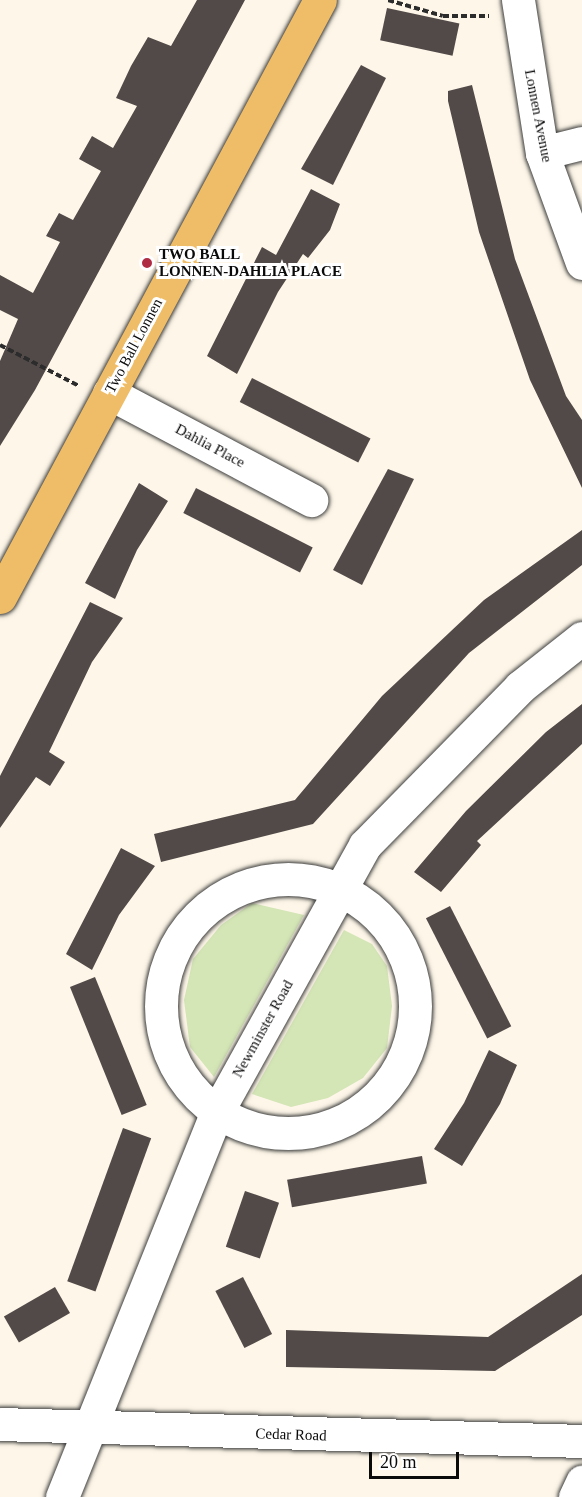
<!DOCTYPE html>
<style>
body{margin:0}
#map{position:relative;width:582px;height:1497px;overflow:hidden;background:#fef7e9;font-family:"Times New Roman",serif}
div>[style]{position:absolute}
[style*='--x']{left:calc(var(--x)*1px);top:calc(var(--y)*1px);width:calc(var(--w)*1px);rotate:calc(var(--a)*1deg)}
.green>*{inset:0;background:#d4e5b6}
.building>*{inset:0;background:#524a48;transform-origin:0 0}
.path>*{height:4px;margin-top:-2px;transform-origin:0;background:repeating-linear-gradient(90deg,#2c2c2c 0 6px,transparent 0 9px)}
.roads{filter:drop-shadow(0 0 2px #3d3d3d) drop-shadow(0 0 2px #3d3d3d)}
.minor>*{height:33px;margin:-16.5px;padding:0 16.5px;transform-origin:16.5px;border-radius:16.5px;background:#fff}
.minor>.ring{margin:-16.5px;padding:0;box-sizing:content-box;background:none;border:33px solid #fff;border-radius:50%}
.major>*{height:33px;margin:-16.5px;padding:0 16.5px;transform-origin:16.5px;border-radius:16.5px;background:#efbd68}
.dots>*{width:16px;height:16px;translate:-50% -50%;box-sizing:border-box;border:3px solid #fff;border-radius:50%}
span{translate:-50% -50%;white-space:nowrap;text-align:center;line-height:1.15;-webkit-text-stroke:6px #fff;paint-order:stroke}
.street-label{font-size:15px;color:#0a0a0a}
.poi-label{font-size:15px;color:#0a0a0a;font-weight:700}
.left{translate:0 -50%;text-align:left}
.scale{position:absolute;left:369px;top:1452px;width:90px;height:27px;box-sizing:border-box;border:3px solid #0a0a0a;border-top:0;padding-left:8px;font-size:18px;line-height:21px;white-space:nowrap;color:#0a0a0a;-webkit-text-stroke:4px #fff;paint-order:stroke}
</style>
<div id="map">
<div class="green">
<div style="clip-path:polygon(252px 903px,304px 915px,214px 1077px,190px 1047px,184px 1000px,193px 959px,221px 925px)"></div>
<div style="clip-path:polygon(344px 930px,372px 944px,387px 966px,392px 1006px,387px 1048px,363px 1078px,328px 1098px,291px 1107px,252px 1094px)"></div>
</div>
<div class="building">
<div style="clip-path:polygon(197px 0,245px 0,35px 390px,0 446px,0 361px,18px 319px,0 310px,0 275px,33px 293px,60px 242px,46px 236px,59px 213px,73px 220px,101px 171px,79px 159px,92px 136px,113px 148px,137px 106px,116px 98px,131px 66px,148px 37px,171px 46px)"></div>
<div style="left:387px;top:8px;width:74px;height:33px;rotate:12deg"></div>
<div style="clip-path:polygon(361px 65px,386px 78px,333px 185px,301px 169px)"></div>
<div style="clip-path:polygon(472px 85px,515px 259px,566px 396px,582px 420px,582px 488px,530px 380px,479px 232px,448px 101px,448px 91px)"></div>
<div style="clip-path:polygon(311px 189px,340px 204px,330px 230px,308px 258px,303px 254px,278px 292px,237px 374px,207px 356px,262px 247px,276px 255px)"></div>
<div style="left:252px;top:378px;width:133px;height:27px;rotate:27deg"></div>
<div style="clip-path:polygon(388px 469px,414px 479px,362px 585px,333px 570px)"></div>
<div style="clip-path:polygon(139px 483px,168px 501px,137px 550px,115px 599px,85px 583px)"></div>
<div style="left:196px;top:488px;width:131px;height:28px;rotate:27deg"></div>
<div style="clip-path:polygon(582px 530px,582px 565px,469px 653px,313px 824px,161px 862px,154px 834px,295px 800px,382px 696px,484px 600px)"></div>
<div style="clip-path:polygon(90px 602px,123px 618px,92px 662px,49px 752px,65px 762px,50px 786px,36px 777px,0 828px,0 776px)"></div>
<div style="clip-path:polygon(582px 704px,582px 744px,477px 841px,481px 845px,441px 892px,414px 872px,466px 811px,546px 732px)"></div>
<div style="clip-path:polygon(121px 848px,155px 866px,119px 915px,92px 970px,66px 954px)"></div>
<div style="left:450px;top:906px;width:135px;height:27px;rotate:63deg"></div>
<div style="left:95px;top:977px;width:138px;height:27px;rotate:68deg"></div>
<div style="clip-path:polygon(489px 1050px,517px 1065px,500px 1104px,462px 1166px,434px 1149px,464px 1103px)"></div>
<div style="left:123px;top:1128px;width:30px;height:163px;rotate:20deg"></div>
<div style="left:422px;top:1156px;width:28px;height:137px;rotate:80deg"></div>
<div style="left:245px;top:1191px;width:36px;height:59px;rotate:19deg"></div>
<div style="clip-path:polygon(582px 1274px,582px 1315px,495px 1371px,286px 1367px,286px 1330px,488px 1337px)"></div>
<div style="left:243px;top:1277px;width:64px;height:31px;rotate:63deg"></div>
<div style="left:55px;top:1287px;width:30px;height:59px;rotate:60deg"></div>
</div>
<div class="path">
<div style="--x:388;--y:0;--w:57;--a:16.2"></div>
<div style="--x:443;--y:16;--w:46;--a:0"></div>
<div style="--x:0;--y:345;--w:89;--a:27.4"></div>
</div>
<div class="roads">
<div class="minor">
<div style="--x:518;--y:0;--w:155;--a:81.1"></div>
<div style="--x:542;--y:153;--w:117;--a:70"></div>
<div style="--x:542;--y:153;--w:41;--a:-14"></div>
<div style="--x:109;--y:393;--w:229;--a:27.9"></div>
<div class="ring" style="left:161px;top:879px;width:221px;height:221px"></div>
<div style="--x:0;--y:1424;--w:582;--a:1.67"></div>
<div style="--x:62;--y:1497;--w:415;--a:-68.1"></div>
<div style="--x:217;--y:1112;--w:305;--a:-61"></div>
<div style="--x:365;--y:845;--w:221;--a:-45.5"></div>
<div style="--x:520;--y:687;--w:79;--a:-38.3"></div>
<div style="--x:575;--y:1497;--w:17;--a:-65"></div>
</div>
<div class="major">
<div style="--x:0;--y:597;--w:677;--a:-61.81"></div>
</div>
</div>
<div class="dots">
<div style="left:147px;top:263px;background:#af2d44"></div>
</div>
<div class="street-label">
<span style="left:538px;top:116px;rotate:79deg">Lonnen Avenue</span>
<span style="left:134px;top:346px;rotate:-62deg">Two Ball Lonnen</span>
<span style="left:210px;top:446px;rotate:28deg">Dahlia Place</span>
<span style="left:263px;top:1029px;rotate:-61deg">Newminster Road</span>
<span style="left:291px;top:1435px;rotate:2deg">Cedar Road</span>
</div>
<div class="poi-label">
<span class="left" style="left:159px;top:263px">TWO BALL<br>LONNEN-DAHLIA PLACE</span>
</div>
<div class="scale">20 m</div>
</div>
